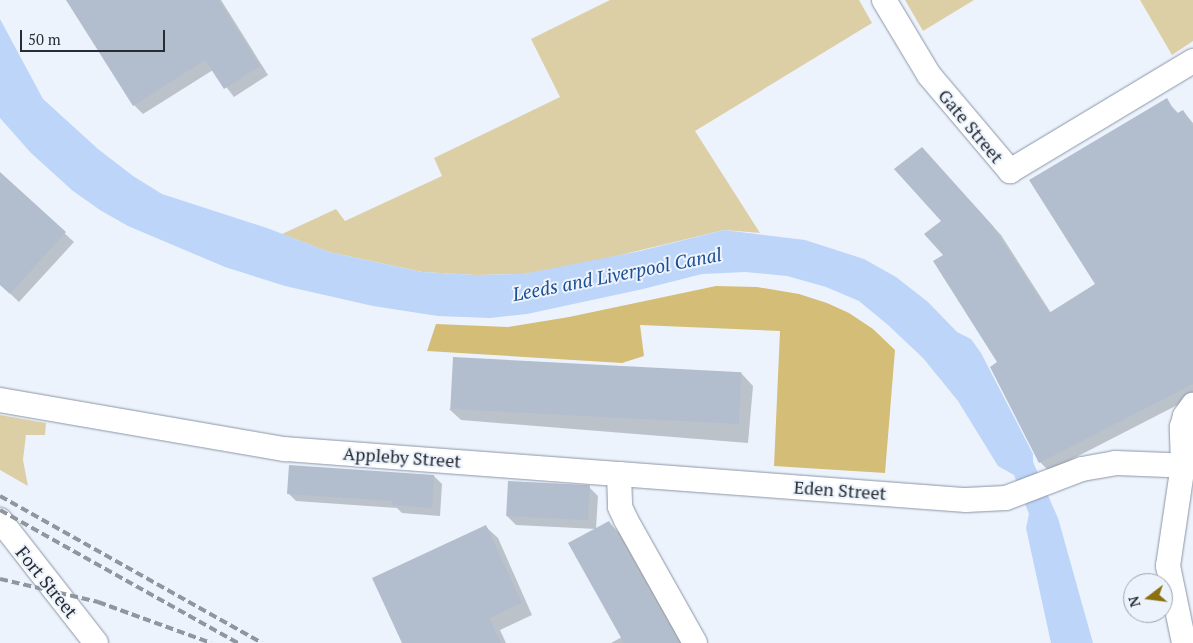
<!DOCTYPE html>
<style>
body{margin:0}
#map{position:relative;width:1193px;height:643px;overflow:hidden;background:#ecf3fd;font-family:"PT Serif",serif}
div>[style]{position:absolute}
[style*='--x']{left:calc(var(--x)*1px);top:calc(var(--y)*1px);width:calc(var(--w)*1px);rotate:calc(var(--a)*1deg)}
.green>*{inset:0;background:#ddcfa5}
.forest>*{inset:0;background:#d4bd76}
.water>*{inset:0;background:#bcd5f9}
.shadow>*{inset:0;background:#0003}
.building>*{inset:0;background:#b2bdcd;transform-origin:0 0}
.roads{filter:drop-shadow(0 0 1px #8b96a5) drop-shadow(0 0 1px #8b96a5)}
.minor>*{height:24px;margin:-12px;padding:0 12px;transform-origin:12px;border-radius:12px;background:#fff}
.rail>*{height:4px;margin-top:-2px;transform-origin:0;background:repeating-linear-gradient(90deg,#90969e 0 8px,transparent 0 12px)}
span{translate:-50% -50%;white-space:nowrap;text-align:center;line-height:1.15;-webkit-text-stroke:4px #ecf3fd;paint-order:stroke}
.street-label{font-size:18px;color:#292d33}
.water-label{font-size:19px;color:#1c4e92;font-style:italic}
.north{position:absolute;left:1123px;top:573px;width:50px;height:50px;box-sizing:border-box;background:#ecf3fd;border:1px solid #9ea4ac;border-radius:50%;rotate:255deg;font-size:14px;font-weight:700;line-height:20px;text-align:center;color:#292d33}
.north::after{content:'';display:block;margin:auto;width:18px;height:22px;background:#8a7011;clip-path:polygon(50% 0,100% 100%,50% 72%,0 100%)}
.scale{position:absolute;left:20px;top:30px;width:145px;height:22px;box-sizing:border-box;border:2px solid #292d33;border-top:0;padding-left:6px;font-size:15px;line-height:18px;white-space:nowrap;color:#292d33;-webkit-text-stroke:4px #ecf3fd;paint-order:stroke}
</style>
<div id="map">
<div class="green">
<div style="clip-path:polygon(610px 0,859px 0,872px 23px,695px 131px,760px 233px,724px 230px,583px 264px,523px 274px,476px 275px,422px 272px,329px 252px,282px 234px,336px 209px,345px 221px,442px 176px,434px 158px,560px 97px,531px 39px)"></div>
<div style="clip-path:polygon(905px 0,974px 0,923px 31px)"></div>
<div style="clip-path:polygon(1140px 0,1193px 0,1193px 41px,1172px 55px)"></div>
<div style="clip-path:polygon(0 415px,46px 423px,45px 435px,26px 435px,23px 460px,28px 486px,0 470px)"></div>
</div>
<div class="forest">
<div style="clip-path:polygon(716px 286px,757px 287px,799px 294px,827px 303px,849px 313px,873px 329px,895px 350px,885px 473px,774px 466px,780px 331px,640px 325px,644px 356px,622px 363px,427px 351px,436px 324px,508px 327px,569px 317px)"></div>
</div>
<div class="water">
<div style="clip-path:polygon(0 19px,43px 99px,98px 149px,133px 176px,162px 194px,267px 228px,329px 252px,422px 272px,476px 275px,523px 274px,640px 251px,724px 230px,805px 240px,864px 259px,896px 277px,928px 302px,957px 332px,971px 339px,981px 353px,1033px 454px,1033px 462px,1058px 518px,1093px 643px,1051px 643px,1026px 528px,1029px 514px,1014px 475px,998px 466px,958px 401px,923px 358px,888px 325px,859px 301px,826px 287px,787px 276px,745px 272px,702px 274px,643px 289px,527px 314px,490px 318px,438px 316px,373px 306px,285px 286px,225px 267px,128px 226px,100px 210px,73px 191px,31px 153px,0 118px)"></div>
</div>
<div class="shadow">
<div style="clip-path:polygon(68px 0,221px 0,268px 75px,234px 97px,213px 70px,143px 114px,134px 105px)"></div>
<div style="clip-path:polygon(1166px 100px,1179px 114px,1183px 111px,1193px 123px,1193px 397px,1049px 471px,1040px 462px,998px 363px,945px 255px,942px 221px,931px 158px,1001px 235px,1051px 313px,1097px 284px)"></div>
<div style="clip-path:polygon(0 174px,74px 242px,19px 302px,0 284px)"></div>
<div style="clip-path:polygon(742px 374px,753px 386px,748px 443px,461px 420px,449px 409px)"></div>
<div style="clip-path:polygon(434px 476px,442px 484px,440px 516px,402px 513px,397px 508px,296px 501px,288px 493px)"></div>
<div style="clip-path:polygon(589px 487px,598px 496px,596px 529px,609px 522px,620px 534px,682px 643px,611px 643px,622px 637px,596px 529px,516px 525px,507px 516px)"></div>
<div style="clip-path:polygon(486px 527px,498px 538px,532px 615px,500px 630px,506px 643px,403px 643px)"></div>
</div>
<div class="building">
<div style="clip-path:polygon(66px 0,219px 0,260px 66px,224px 89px,205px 60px,133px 106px)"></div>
<div style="clip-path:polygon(1167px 98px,1176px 114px,1183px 110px,1193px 126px,1193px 384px,1039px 463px,990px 367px,997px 362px,933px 261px,943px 255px,924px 234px,941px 221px,894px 169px,922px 147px,992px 225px,1049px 313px,1095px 284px,1029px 180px)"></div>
<div style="clip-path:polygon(0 172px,66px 232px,10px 294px,0 285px)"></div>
<div style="left:453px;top:357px;width:289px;height:52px;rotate:3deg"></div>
<div style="clip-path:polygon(289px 465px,434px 475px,432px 508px,392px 505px,393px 501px,287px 494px)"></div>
<div style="left:508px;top:481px;width:82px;height:35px;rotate:3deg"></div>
<div style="clip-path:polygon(609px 521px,678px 643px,624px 643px,568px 543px)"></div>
<div style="clip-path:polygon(486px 525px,522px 603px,489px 618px,501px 643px,402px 643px,372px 578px)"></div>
</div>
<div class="roads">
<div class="minor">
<div style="--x:884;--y:0;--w:87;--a:59"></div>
<div style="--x:929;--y:75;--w:126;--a:49.8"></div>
<div style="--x:1010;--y:171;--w:214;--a:-31"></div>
<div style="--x:0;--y:400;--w:289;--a:9.8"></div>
<div style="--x:285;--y:449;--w:335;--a:4.3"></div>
<div style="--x:619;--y:474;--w:33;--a:88"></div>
<div style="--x:620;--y:507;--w:14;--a:65"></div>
<div style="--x:626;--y:520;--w:141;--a:60.7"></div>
<div style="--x:619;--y:474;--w:348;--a:4.3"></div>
<div style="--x:966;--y:500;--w:40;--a:-2.9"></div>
<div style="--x:1006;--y:498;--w:81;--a:-20.9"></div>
<div style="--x:1082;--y:469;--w:34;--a:-10"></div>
<div style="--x:1115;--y:463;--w:78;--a:2.2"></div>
<div style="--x:0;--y:520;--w:156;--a:52"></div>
<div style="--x:1184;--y:643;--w:79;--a:-101.7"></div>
<div style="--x:1168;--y:566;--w:103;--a:-81.6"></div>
<div style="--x:1183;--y:464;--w:37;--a:-92"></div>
<div style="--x:1182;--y:427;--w:11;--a:-75"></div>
<div style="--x:1185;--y:416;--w:14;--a:-54"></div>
</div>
</div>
<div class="rail">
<div style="--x:0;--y:496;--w:300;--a:29.3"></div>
<div style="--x:0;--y:510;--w:273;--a:29.2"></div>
<div style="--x:0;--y:579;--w:101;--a:13.2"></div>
<div style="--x:98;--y:602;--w:120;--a:19.9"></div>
</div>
<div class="street-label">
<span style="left:971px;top:126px;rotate:50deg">Gate Street</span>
<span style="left:402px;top:457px;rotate:4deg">Appleby Street</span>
<span style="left:840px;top:490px;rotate:4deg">Eden Street</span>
<span style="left:47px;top:582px;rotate:51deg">Fort Street</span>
</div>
<div class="water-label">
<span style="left:617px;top:274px;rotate:-11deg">Leeds and Liverpool Canal</span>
</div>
<div class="north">N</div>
<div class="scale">50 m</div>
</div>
